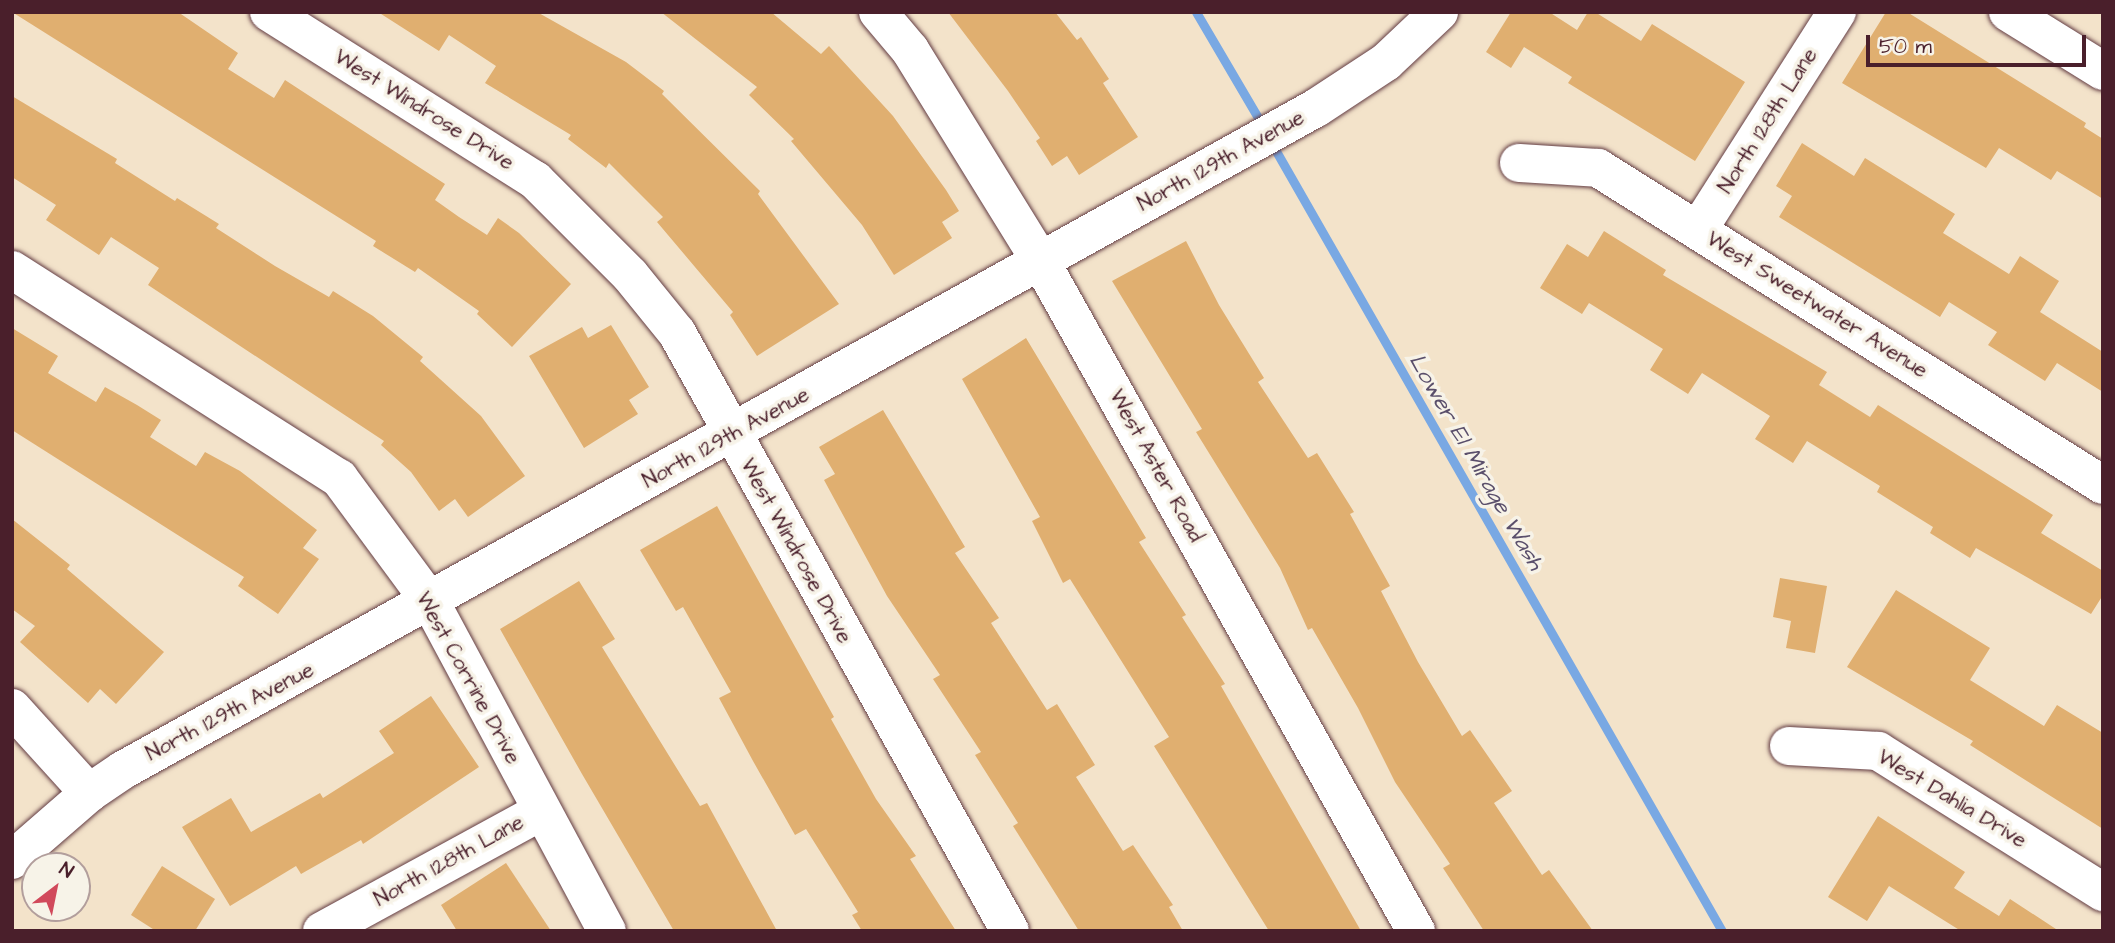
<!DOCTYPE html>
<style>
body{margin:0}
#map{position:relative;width:2115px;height:943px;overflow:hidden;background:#f3e3ca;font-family:"Architects Daughter",sans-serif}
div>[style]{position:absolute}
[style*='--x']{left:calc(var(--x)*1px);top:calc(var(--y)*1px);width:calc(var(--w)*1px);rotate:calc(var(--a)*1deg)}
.stream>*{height:9px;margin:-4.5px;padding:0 4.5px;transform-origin:4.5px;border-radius:4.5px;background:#79a8e3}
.building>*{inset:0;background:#e0af70}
.roads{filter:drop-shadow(0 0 2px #633c43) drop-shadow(0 0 2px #633c43)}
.minor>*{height:38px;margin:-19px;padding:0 19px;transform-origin:19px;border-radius:19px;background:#fff}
span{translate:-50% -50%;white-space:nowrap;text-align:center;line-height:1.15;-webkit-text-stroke:7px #f7f3e8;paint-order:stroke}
.street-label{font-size:21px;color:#4a1f2b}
.water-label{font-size:23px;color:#5a4f6b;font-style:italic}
.frame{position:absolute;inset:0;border:14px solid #4a1f2b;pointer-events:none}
.north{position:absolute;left:21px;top:852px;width:70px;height:70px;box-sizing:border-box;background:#f7f3e8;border:2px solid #b29e9c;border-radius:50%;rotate:32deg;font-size:19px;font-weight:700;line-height:28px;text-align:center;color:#4a1f2b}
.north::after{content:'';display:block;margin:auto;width:24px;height:32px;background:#d1495b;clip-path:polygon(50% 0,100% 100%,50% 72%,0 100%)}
.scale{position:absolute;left:1866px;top:35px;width:220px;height:32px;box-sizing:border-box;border:4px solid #4a1f2b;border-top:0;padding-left:9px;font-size:21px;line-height:24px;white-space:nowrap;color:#4a1f2b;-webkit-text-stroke:5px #f7f3e8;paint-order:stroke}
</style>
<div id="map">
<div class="stream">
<div style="--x:1196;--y:12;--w:134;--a:59.6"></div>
<div style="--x:1272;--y:144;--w:907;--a:60.24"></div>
</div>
<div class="building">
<div style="clip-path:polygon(12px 12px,178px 12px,238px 53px,228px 69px,274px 98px,285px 80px,308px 95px,445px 184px,435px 200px,459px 217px,487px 235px,498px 218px,519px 233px,571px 284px,512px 347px,477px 314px,479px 311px,418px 268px,415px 272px,373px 246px,376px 241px)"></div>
<div style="clip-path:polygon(378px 12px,537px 12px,626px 62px,664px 91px,662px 94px,760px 191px,758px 194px,839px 304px,757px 356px,730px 315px,733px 312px,657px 222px,663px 217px,609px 163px,606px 168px,568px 139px,571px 135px,485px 83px,496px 66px,449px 35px,439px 51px)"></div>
<div style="clip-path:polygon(661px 12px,771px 12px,821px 54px,829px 46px,893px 116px,946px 190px,959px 211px,942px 222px,952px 238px,894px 275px,862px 225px,791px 141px,794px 139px,749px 95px,757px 87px)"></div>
<div style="clip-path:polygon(948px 12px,1055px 12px,1077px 40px,1081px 37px,1109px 79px,1103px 83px,1138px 137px,1079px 175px,1067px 156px,1052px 166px,1036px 141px,1040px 138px,1008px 91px)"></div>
<div style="clip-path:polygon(1511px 12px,1549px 12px,1577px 30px,1588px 12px,1595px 12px,1641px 41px,1652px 24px,1745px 82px,1695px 161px,1568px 83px,1572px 77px,1524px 47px,1511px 68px,1486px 52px)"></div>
<div style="clip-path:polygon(1886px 12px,1907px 12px,2086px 123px,2084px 127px,2103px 139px,2103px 199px,2057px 171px,2051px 180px,1999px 148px,1986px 168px,1842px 83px)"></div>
<div style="clip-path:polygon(12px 96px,117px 159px,115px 163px,175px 201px,177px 198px,219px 224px,216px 228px,275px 266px,329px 297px,333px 291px,373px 316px,423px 357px,420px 361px,481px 416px,525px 476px,468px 517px,455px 499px,439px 511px,411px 472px,381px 445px,384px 441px,148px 285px,159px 268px,111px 237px,99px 255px,46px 220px,56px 205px,12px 177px)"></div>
<div style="clip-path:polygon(1802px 143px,1854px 176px,1865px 158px,1955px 214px,1943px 233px,2009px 274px,2020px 256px,2059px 281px,2040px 312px,2103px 352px,2103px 392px,2057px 363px,2045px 381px,1988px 345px,1997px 332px,1949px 302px,1940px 317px,1779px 217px,1792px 196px,1776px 186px)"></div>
<div style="clip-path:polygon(1604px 231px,1666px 270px,1663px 275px,1827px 372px,1819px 385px,1870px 417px,1878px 405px,2053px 515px,2041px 533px,2103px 571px,2103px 595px,2091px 614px,1976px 548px,1970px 558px,1930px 533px,1933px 527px,1877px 492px,1880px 486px,1807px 441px,1793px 463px,1755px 439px,1770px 416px,1702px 373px,1688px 394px,1650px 370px,1663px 349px,1589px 303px,1582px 314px,1540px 288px,1567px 244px,1588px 257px)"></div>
<div style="clip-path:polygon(1186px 241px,1219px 305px,1264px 378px,1258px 382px,1308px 458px,1317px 453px,1354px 512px,1350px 514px,1390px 586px,1381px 591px,1418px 662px,1462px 736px,1470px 730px,1512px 791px,1494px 803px,1542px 875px,1549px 870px,1593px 931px,1484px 931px,1443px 868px,1450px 864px,1395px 782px,1358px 708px,1312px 628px,1308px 630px,1280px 568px,1196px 432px,1202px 429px,1112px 281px)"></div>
<div style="clip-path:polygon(611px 325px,649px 387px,629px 400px,638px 414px,584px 448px,529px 356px,582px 327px,588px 338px)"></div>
<div style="clip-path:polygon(12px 328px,58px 356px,48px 373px,96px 402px,105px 387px,137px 405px,161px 420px,150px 437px,196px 466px,205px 452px,240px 471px,317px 530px,303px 548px,319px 559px,278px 614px,238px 586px,244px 577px,12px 430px)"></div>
<div style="clip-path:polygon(1026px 338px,1146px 538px,1139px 542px,1186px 615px,1182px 617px,1225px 684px,1221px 686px,1361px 931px,1269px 931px,1154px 746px,1169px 737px,1070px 579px,1063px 583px,1032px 521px,1040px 517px,962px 379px)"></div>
<div style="clip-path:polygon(883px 410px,965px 547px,955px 553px,999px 618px,991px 623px,1047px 710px,1057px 704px,1095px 765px,1076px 777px,1123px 851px,1133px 845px,1173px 905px,1169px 907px,1183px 931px,1079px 931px,1013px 826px,1018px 823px,975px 755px,981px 752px,933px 679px,940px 675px,887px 596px,824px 480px,835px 474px,819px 447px)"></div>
<div style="clip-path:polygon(717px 506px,834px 717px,831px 719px,876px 799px,916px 856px,910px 859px,956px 931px,862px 931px,852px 915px,858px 912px,806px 829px,795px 835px,753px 761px,719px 698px,731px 692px,683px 607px,676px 611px,640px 550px)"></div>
<div style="clip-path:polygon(12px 519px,70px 565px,67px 569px,164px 652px,116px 704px,100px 689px,88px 703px,20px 642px,35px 626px,12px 609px)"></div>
<div style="clip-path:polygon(1780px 578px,1827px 586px,1815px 653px,1786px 648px,1791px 621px,1773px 617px)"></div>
<div style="clip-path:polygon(579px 581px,615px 639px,602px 647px,700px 806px,707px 803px,777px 931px,674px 931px,582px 774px,500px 629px)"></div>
<div style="clip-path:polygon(1896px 590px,1990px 648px,1970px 680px,2044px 726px,2057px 705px,2103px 733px,2103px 829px,1970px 745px,1973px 741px,1847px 667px)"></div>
<div style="clip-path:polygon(431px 696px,479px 767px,363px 844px,361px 840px,301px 874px,296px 866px,230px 906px,182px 827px,231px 798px,251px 832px,320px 793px,323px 798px,394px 753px,379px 731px)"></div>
<div style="clip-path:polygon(1878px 816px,1965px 872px,1954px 888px,1999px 916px,2010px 899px,2059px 931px,1961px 931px,1889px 886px,1867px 921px,1828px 897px)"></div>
<div style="clip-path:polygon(506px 863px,551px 931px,457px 931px,441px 905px)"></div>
<div style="clip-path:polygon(162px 866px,215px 899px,195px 931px,156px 931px,131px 915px)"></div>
</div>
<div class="roads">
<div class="minor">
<div style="--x:269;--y:12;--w:315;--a:32.3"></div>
<div style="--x:535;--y:180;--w:134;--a:45"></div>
<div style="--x:630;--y:275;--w:75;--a:51"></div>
<div style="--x:677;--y:333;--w:684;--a:60.89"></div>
<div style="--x:878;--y:12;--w:50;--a:49.9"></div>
<div style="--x:910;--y:50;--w:249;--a:58.3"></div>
<div style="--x:1041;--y:262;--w:767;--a:60.73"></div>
<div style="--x:2008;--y:12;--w:112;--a:31.8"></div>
<div style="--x:1519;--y:163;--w:79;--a:3.6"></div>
<div style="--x:1598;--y:168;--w:596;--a:32.12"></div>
<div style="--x:1698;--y:230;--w:259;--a:-57.5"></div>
<div style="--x:12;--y:270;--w:388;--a:32.5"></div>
<div style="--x:339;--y:478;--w:155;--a:53.6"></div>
<div style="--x:431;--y:603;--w:372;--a:61.8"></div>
<div style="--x:12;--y:708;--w:115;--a:47.8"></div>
<div style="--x:1789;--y:746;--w:89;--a:3.2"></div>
<div style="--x:1878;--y:751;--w:266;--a:32.1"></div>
<div style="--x:12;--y:860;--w:102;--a:-41"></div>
<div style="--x:89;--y:793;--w:41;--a:-34.1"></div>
<div style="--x:123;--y:770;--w:1364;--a:-29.03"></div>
<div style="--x:1316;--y:108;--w:84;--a:-33.3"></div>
<div style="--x:1386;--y:62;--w:73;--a:-43.3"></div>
<div style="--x:322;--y:931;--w:248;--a:-28.6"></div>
</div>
</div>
<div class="street-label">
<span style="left:424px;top:110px;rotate:32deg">West Windrose Drive</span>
<span style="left:1768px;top:121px;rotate:-58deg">North 128th Lane</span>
<span style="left:1221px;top:161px;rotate:-29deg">North 129th Avenue</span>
<span style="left:1817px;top:305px;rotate:32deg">West Sweetwater Avenue</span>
<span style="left:726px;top:438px;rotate:-29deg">North 129th Avenue</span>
<span style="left:1156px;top:466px;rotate:61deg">West Aster Road</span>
<span style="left:796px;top:551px;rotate:61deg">West Windrose Drive</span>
<span style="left:468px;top:678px;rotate:61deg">West Corrine Drive</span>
<span style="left:230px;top:712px;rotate:-28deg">North 129th Avenue</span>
<span style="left:1952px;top:799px;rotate:31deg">West Dahlia Drive</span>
<span style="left:449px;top:861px;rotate:-29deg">North 128th Lane</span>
</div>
<div class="water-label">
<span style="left:1476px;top:462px;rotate:60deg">Lower El Mirage Wash</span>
</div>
<div class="frame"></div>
<div class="north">N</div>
<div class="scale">50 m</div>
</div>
